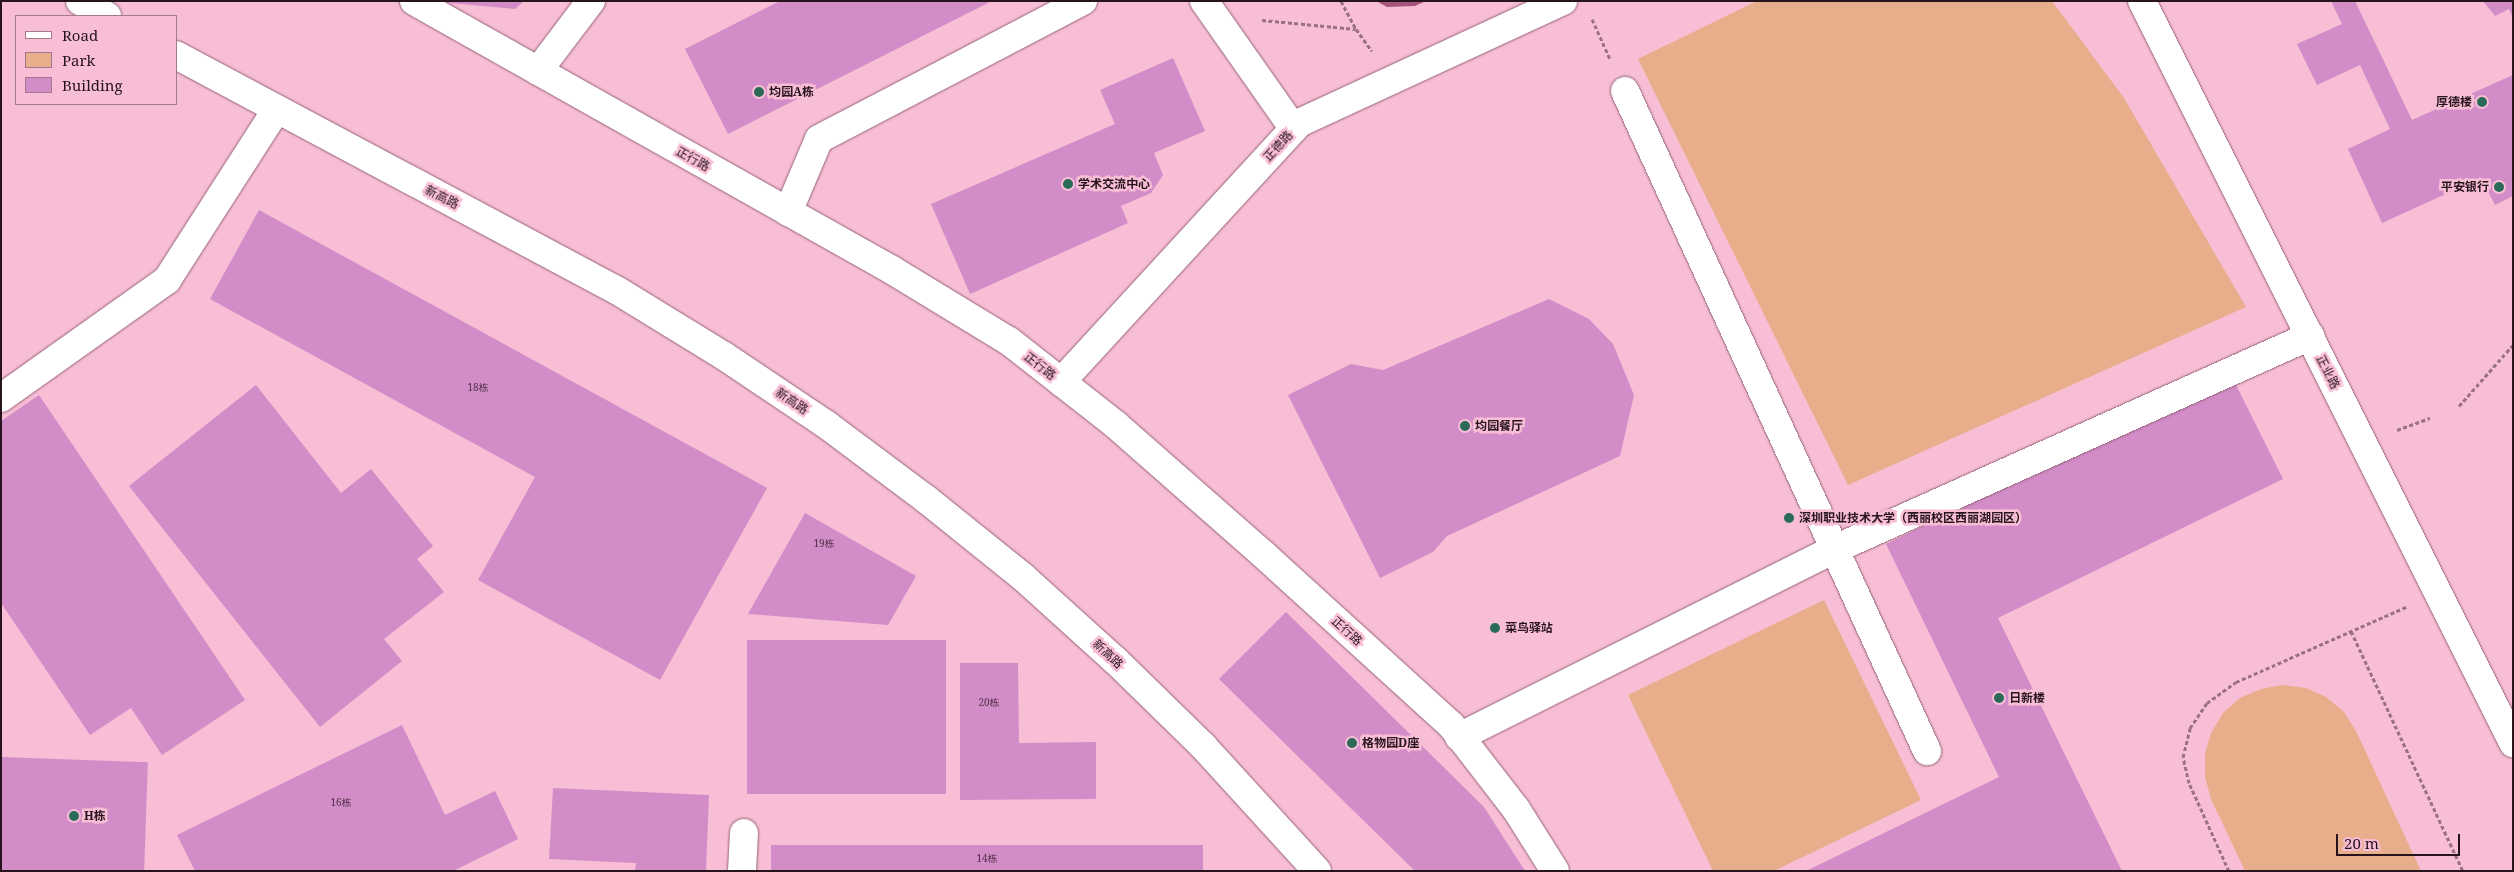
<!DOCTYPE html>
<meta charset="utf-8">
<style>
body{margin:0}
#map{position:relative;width:2514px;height:872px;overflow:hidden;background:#f7bed5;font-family:"Noto Serif","Noto Sans SC",serif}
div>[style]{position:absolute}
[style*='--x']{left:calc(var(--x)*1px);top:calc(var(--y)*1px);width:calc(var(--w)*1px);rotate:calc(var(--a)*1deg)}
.green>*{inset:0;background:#e8ae8b}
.water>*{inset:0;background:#a6567b}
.building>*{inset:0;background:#d28cc7;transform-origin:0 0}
.path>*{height:3px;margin-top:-1.5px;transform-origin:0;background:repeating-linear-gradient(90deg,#9a7182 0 4px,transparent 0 6.5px)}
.roads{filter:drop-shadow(0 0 1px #956378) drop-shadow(0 0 1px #956378)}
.minor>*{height:28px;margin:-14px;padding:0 14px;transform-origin:14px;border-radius:14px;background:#fff}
.dots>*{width:14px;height:14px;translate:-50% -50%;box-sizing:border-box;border:2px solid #f7bed5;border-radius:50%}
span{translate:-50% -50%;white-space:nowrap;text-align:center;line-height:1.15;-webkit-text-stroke:5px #f7bed5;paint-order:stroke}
.number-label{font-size:10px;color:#523147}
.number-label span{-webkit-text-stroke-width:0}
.poi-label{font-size:12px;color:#27131c;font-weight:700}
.left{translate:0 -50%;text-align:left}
.right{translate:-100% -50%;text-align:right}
.street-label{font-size:12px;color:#27131c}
.frame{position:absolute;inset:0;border:2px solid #27131c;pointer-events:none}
.legend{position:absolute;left:15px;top:15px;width:162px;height:90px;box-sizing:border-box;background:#f7bed5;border:1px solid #a47a8b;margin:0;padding:6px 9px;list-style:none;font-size:15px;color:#27131c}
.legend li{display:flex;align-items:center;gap:10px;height:25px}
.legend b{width:25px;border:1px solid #a47a8b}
.scale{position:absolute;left:2336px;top:834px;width:124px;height:22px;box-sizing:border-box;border:2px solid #27131c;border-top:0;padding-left:6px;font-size:15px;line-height:18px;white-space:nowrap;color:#27131c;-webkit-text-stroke:4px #f7bed5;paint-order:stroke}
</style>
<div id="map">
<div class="green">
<div style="clip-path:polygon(1757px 1px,2052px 1px,2124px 98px,2246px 307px,1848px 485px,1638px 59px)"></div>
<div style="clip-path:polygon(1824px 600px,1921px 800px,1774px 871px,1713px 871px,1628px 695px)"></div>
<div style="clip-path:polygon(2283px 685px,2306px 688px,2326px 697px,2344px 712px,2356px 731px,2421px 871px,2245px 871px,2211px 799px,2205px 777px,2205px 754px,2211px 733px,2223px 713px,2240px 698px,2261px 689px)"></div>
</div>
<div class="water">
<div style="clip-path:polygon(1376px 1px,1426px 1px,1415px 6px,1387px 7px)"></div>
</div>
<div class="building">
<div style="clip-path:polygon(429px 1px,524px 1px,515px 9px)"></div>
<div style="clip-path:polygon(780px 1px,992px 1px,728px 134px,685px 49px)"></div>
<div style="clip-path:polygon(2331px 1px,2355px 1px,2412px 120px,2513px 75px,2513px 196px,2495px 205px,2481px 178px,2382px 223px,2348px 149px,2390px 129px,2360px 65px,2317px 85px,2297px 44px,2342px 24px)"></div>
<div style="clip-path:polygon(2483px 1px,2513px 1px,2513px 18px,2509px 9px,2495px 16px)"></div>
<div style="clip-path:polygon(1173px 58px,1205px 131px,1154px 153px,1163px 175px,1151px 193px,1121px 206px,1128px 223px,970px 294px,931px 204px,1115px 124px,1100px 90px)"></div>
<div style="clip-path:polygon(259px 210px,767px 488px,660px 680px,478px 580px,535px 477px,210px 299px)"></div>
<div style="clip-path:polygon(1549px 299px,1589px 319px,1613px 344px,1634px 395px,1620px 456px,1447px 536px,1433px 552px,1380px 578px,1288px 395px,1351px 364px,1383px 370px)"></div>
<div style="clip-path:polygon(2232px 377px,2283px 479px,1998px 618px,2122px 871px,1806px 871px,1999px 777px,1886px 544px)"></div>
<div style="clip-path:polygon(256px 385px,341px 493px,371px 469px,433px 546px,417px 559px,444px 592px,384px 639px,402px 661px,320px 727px,129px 486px)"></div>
<div style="clip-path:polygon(39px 395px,245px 700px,162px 755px,131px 708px,90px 735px,1px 603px,1px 421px)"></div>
<div style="clip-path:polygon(805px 513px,916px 576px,888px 625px,748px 614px)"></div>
<div style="clip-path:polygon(1286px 612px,1484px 807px,1525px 871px,1415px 871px,1219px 679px)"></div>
<div style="left:946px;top:640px;width:154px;height:199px;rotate:90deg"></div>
<div style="clip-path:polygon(960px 663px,1018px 663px,1019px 743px,1096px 742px,1096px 799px,960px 800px)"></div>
<div style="clip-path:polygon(402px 725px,445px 815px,495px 791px,518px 839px,453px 871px,195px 871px,177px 835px)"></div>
<div style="left:1px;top:757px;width:147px;height:114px;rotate:2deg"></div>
<div style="clip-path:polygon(553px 788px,709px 795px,706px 871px,635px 871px,636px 863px,549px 859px)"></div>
<div style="left:1203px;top:845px;width:26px;height:432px;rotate:90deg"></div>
</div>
<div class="path">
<div style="--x:1341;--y:1;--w:32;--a:62"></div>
<div style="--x:1356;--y:29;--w:27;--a:54"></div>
<div style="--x:1592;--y:19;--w:44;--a:65.8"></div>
<div style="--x:1262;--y:20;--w:94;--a:5.5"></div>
<div style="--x:2459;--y:406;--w:81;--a:-48.5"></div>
<div style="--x:2397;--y:430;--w:35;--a:-20"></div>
<div style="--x:2351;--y:631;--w:265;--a:65"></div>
<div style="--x:2229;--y:871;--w:97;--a:-114.4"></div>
<div style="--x:2189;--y:783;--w:27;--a:-103"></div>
<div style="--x:2183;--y:757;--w:30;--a:-76"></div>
<div style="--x:2190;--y:728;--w:30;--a:-56"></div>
<div style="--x:2207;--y:703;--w:36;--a:-36"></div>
<div style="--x:2236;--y:682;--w:186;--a:-23.8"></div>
</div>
<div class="roads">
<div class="minor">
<div style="--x:80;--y:1;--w:31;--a:29"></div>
<div style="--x:414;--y:1;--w:548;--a:29.37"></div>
<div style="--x:892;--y:270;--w:137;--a:31.3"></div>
<div style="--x:1009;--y:341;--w:136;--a:38.1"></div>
<div style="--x:1116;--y:425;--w:196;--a:41.3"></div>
<div style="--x:1263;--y:554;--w:254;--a:42.3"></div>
<div style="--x:1451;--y:725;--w:106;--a:52.3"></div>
<div style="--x:1516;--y:809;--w:73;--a:57.8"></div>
<div style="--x:1204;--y:1;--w:156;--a:54.9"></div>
<div style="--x:2142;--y:1;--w:830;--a:63.43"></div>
<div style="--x:176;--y:55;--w:501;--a:28.1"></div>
<div style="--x:618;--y:291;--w:124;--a:31.5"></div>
<div style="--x:724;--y:356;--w:124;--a:33.8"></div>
<div style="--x:827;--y:425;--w:124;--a:36.8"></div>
<div style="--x:926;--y:499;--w:124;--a:38.8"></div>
<div style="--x:1023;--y:577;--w:124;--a:42.1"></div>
<div style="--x:1115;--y:660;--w:123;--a:44.3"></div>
<div style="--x:1203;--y:746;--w:169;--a:47.6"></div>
<div style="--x:538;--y:71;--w:88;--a:-52.9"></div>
<div style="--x:1625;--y:91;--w:726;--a:65.41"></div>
<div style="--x:788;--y:212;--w:79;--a:-67"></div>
<div style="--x:819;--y:139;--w:298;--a:-27.6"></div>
<div style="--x:1061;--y:382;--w:352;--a:-47.4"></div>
<div style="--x:1299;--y:123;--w:291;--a:-24.8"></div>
<div style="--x:1;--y:398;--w:204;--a:-35.4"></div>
<div style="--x:167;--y:280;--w:202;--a:-57.3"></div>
<div style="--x:1459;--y:737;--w:420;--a:-26.6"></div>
<div style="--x:1835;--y:549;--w:521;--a:-24.15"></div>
<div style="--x:742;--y:871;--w:38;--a:-87"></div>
</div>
</div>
<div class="dots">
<div style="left:759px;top:92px;background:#2a6a59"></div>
<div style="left:2482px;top:102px;background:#2a6a59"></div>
<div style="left:1068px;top:184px;background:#2a6a59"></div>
<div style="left:2499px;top:187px;background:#2a6a59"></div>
<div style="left:1465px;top:426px;background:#2a6a59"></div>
<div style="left:1789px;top:518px;background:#2a6a59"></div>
<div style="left:1495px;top:628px;background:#2a6a59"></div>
<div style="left:1999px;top:698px;background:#2a6a59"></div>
<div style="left:1352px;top:743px;background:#2a6a59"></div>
<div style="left:74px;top:816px;background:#2a6a59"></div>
</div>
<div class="number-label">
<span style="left:478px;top:388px">18栋</span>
<span style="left:824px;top:544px">19栋</span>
<span style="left:989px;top:703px">20栋</span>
<span style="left:341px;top:803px">16栋</span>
<span style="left:987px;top:859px">14栋</span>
</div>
<div class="poi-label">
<span class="left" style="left:769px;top:92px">均园A栋</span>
<span class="right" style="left:2472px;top:102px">厚德楼</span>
<span class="left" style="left:1078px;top:184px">学术交流中心</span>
<span class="right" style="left:2489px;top:187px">平安银行</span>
<span class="left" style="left:1475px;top:426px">均园餐厅</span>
<span class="left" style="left:1799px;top:518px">深圳职业技术大学（西丽校区西丽湖园区）</span>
<span class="left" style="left:1505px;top:628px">菜鸟驿站</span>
<span class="left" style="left:2009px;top:698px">日新楼</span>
<span class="left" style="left:1362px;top:743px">格物园D座</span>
<span class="left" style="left:84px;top:816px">H栋</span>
</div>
<div class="street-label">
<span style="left:1278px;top:146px;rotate:-47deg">正德路</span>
<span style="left:693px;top:159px;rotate:29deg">正行路</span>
<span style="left:442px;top:197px;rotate:27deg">新高路</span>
<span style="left:1040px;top:366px;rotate:38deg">正行路</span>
<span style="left:2328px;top:372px;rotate:63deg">正业路</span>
<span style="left:792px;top:401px;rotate:34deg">新高路</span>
<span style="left:1347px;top:631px;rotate:42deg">正行路</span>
<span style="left:1108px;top:654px;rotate:43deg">新高路</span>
</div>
<div class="frame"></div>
<ul class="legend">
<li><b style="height:6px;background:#fff"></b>Road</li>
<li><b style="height:14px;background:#e8ae8b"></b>Park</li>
<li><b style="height:14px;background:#d28cc7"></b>Building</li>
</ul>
<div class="scale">20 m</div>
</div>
